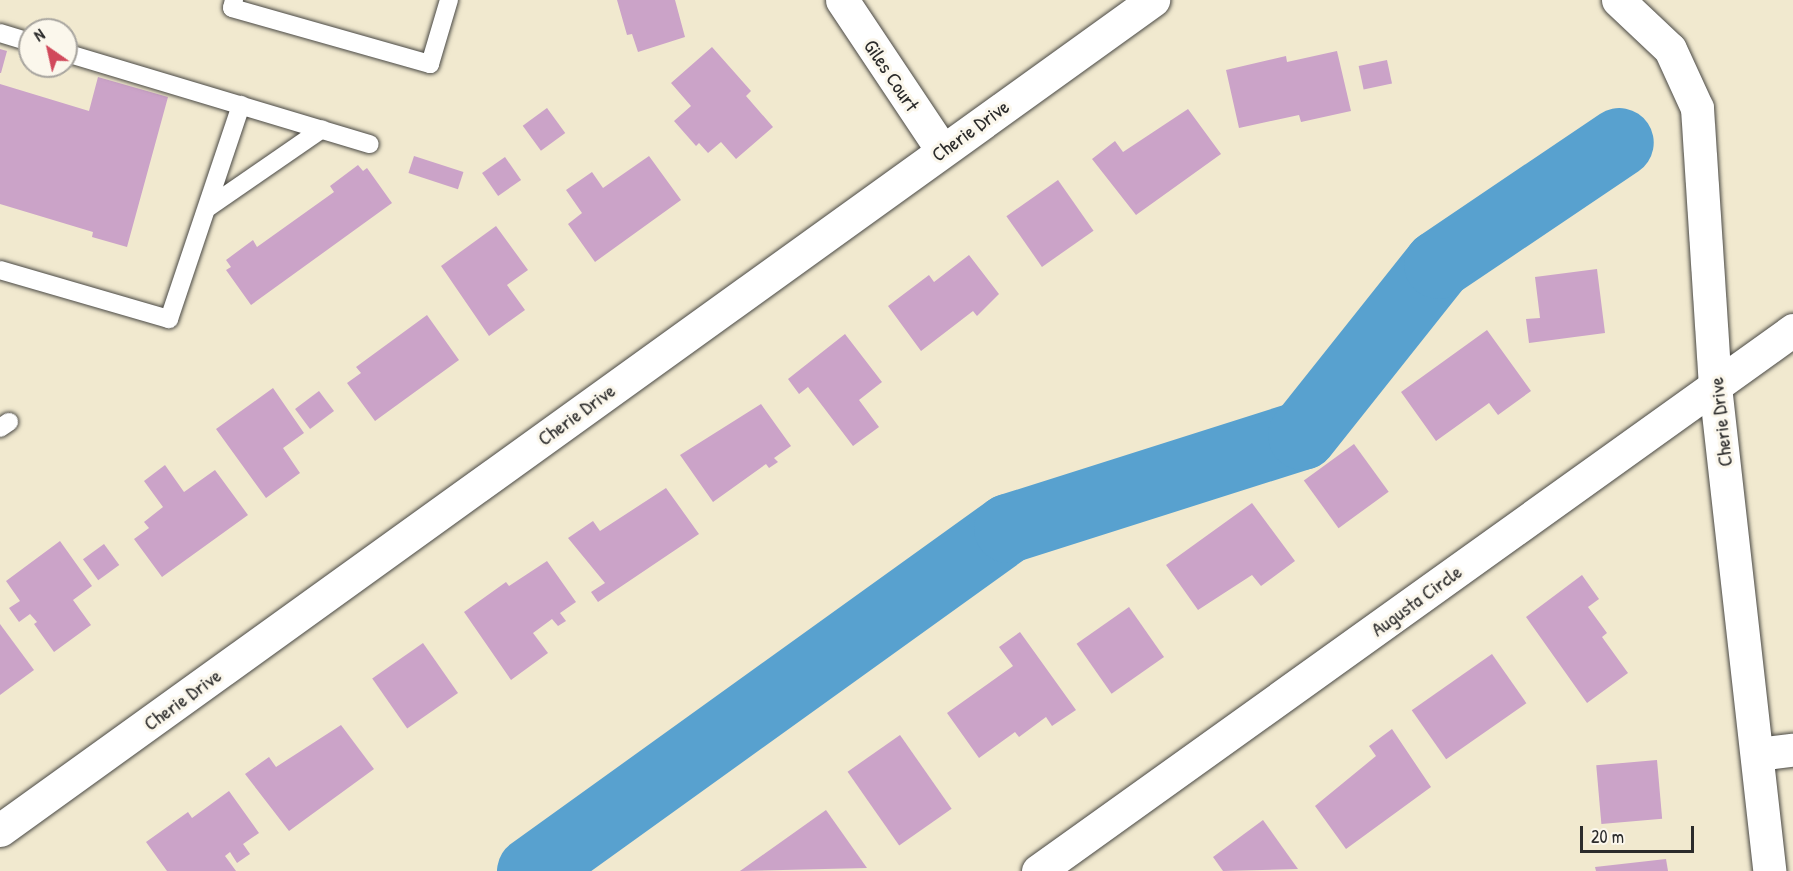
<!DOCTYPE html>
<style>
body{margin:0}
#map{position:relative;width:1793px;height:871px;overflow:hidden;background:#f1e9cf;font-family:"Patrick Hand",sans-serif}
div>[style]{position:absolute}
[style*='--x']{left:calc(var(--x)*1px);top:calc(var(--y)*1px);width:calc(var(--w)*1px);rotate:calc(var(--a)*1deg)}
.river>*{height:69px;margin:-34.5px;padding:0 34.5px;transform-origin:34.5px;border-radius:34.5px;background:#58a1cf}
.building>*{inset:0;background:#cba3c8;transform-origin:0 0}
.roads{filter:drop-shadow(0 0 2px #494844) drop-shadow(0 0 2px #494844)}
.lane>*{height:18px;margin:-9px;padding:0 9px;transform-origin:9px;border-radius:9px;background:#fff}
.street>*{height:33px;margin:-16.5px;padding:0 16.5px;transform-origin:16.5px;border-radius:16.5px;background:#fff}
span{translate:-50% -50%;white-space:nowrap;text-align:center;line-height:1.15;-webkit-text-stroke:6px #fbf7ec;paint-order:stroke}
.street-label{font-size:20px;color:#2b2b2b}
.north{position:absolute;left:18px;top:18px;width:60px;height:60px;box-sizing:border-box;background:#fbf7ec;border:2px solid #a8a59f;border-radius:50%;rotate:326deg;font-size:16px;font-weight:700;line-height:24px;text-align:center;color:#2b2b2b}
.north::after{content:'';display:block;margin:auto;width:21px;height:27px;background:#d1495b;clip-path:polygon(50% 0,100% 100%,50% 72%,0 100%)}
.scale{position:absolute;left:1580px;top:826px;width:114px;height:27px;box-sizing:border-box;border:3px solid #2b2b2b;border-top:0;padding-left:8px;font-size:18px;line-height:21px;white-space:nowrap;color:#2b2b2b;-webkit-text-stroke:4px #fbf7ec;paint-order:stroke}
</style>
<div id="map">
<div class="river">
<div style="--x:531;--y:871;--w:588;--a:-35.72"></div>
<div style="--x:1008;--y:528;--w:308;--a:-17.6"></div>
<div style="--x:1302;--y:435;--w:218;--a:-51.5"></div>
<div style="--x:1438;--y:264;--w:218;--a:-34"></div>
</div>
<div class="building">
<div style="clip-path:polygon(617px 0,675px 0,685px 37px,638px 52px,632px 34px,627px 35px)"></div>
<div style="clip-path:polygon(712px 47px,751px 91px,746px 96px,773px 127px,736px 159px,721px 142px,708px 153px,699px 143px,696px 146px,674px 121px,691px 106px,671px 83px)"></div>
<div style="clip-path:polygon(0 49px,7px 51px,1px 73px,0 73px)"></div>
<div style="clip-path:polygon(1337px 51px,1351px 111px,1301px 122px,1299px 115px,1239px 128px,1226px 70px,1286px 56px,1287px 62px)"></div>
<div style="left:1387px;top:60px;width:24px;height:29px;rotate:78deg"></div>
<div style="clip-path:polygon(98px 77px,168px 97px,127px 247px,92px 237px,93px 232px,0 204px,0 84px,89px 111px)"></div>
<div style="left:547px;top:108px;width:31px;height:30px;rotate:54deg"></div>
<div style="clip-path:polygon(1188px 109px,1221px 154px,1136px 215px,1092px 159px,1115px 141px,1123px 152px)"></div>
<div style="left:414px;top:156px;width:52px;height:18px;rotate:18deg"></div>
<div style="clip-path:polygon(649px 156px,681px 200px,595px 262px,568px 224px,582px 213px,566px 190px,592px 172px,603px 188px)"></div>
<div style="left:505px;top:157px;width:28px;height:28px;rotate:55deg"></div>
<div style="clip-path:polygon(358px 165px,363px 171px,367px 168px,392px 203px,251px 305px,226px 270px,231px 267px,226px 260px,253px 240px,257px 247px,334px 192px,330px 186px)"></div>
<div style="left:1058px;top:180px;width:62px;height:63px;rotate:55deg"></div>
<div style="clip-path:polygon(496px 226px,528px 270px,507px 285px,525px 310px,489px 336px,441px 266px)"></div>
<div style="clip-path:polygon(969px 255px,999px 294px,977px 316px,973px 311px,921px 351px,888px 306px,929px 275px,934px 282px)"></div>
<div style="clip-path:polygon(1597px 269px,1605px 333px,1529px 343px,1526px 319px,1540px 318px,1535px 277px)"></div>
<div style="clip-path:polygon(427px 315px,459px 360px,375px 421px,347px 383px,361px 373px,356px 367px)"></div>
<div style="clip-path:polygon(1487px 330px,1531px 391px,1498px 415px,1489px 403px,1436px 441px,1401px 392px)"></div>
<div style="clip-path:polygon(845px 334px,882px 382px,859px 400px,879px 427px,853px 446px,808px 387px,799px 394px,788px 379px)"></div>
<div style="clip-path:polygon(273px 388px,304px 433px,283px 448px,300px 473px,266px 498px,216px 429px)"></div>
<div style="left:319px;top:391px;width:25px;height:30px;rotate:53deg"></div>
<div style="clip-path:polygon(761px 404px,791px 446px,774px 458px,778px 462px,769px 468px,766px 464px,713px 502px,680px 455px)"></div>
<div style="left:1354px;top:444px;width:59px;height:62px;rotate:54deg"></div>
<div style="clip-path:polygon(165px 465px,184px 492px,215px 470px,248px 515px,162px 577px,134px 539px,149px 528px,144px 522px,163px 507px,144px 481px)"></div>
<div style="clip-path:polygon(666px 488px,699px 534px,598px 602px,591px 592px,605px 583px,568px 538px,593px 521px,600px 531px)"></div>
<div style="clip-path:polygon(1252px 503px,1295px 561px,1261px 586px,1252px 575px,1198px 610px,1166px 565px)"></div>
<div style="clip-path:polygon(60px 541px,92px 586px,73px 600px,91px 625px,54px 652px,34px 624px,37px 622px,30px 614px,19px 622px,9px 608px,20px 601px,6px 581px)"></div>
<div style="left:104px;top:544px;width:26px;height:26px;rotate:54deg"></div>
<div style="clip-path:polygon(547px 561px,576px 602px,560px 613px,566px 621px,558px 626px,552px 619px,533px 633px,548px 653px,511px 680px,464px 612px,506px 582px,509px 586px)"></div>
<div style="clip-path:polygon(1582px 575px,1599px 599px,1588px 607px,1607px 633px,1602px 637px,1628px 673px,1587px 703px,1526px 617px)"></div>
<div style="left:1129px;top:607px;width:61px;height:64px;rotate:55deg"></div>
<div style="clip-path:polygon(0 624px,34px 670px,0 695px)"></div>
<div style="clip-path:polygon(1020px 632px,1076px 710px,1052px 726px,1046px 717px,1019px 737px,1015px 732px,979px 758px,947px 713px,1013px 666px,999px 647px)"></div>
<div style="left:423px;top:643px;width:61px;height:62px;rotate:55deg"></div>
<div style="left:1492px;top:654px;width:60px;height:98px;rotate:55deg"></div>
<div style="clip-path:polygon(341px 725px,374px 769px,289px 831px,245px 774px,269px 757px,276px 767px)"></div>
<div style="clip-path:polygon(1392px 729px,1431px 787px,1346px 849px,1315px 806px,1376px 756px,1369px 746px)"></div>
<div style="left:900px;top:735px;width:90px;height:64px;rotate:55deg"></div>
<div style="left:1657px;top:760px;width:59px;height:61px;rotate:85deg"></div>
<div style="clip-path:polygon(229px 791px,259px 833px,243px 844px,250px 854px,237px 863px,230px 852px,225px 856px,236px 871px,167px 871px,146px 842px,188px 812px,192px 818px)"></div>
<div style="clip-path:polygon(826px 810px,867px 868px,740px 871px)"></div>
<div style="clip-path:polygon(1263px 820px,1298px 869px,1223px 871px,1213px 857px)"></div>
<div style="clip-path:polygon(1666px 859px,1668px 871px,1596px 871px,1595px 867px)"></div>
</div>
<div class="roads">
<div class="lane">
<div style="--x:234;--y:0;--w:8;--a:104"></div>
<div style="--x:232;--y:8;--w:206;--a:15.8"></div>
<div style="--x:430;--y:64;--w:67;--a:-73.5"></div>
<div style="--x:0;--y:33;--w:31;--a:17"></div>
<div style="--x:66;--y:53;--w:317;--a:16.7"></div>
<div style="--x:209;--y:207;--w:137;--a:-34.6"></div>
<div style="--x:0;--y:270;--w:176;--a:16.2"></div>
<div style="--x:169;--y:319;--w:226;--a:-71.4"></div>
<div style="--x:0;--y:428;--w:11;--a:-34"></div>
</div>
<div class="street">
<div style="--x:842;--y:0;--w:180;--a:56.3"></div>
<div style="--x:1618;--y:0;--w:71;--a:43.3"></div>
<div style="--x:1670;--y:49;--w:65;--a:65.4"></div>
<div style="--x:1697;--y:108;--w:279;--a:86.3"></div>
<div style="--x:1715;--y:386;--w:488;--a:83.6"></div>
<div style="--x:1758;--y:754;--w:35;--a:-7"></div>
<div style="--x:0;--y:830;--w:1421;--a:-35.75"></div>
<div style="--x:1038;--y:871;--w:929;--a:-35.62"></div>
</div>
</div>
<div class="street-label">
<span style="left:892px;top:75px;rotate:56deg">Giles Court</span>
<span style="left:970px;top:130px;rotate:-36deg">Cherie Drive</span>
<span style="left:576px;top:414px;rotate:-36deg">Cherie Drive</span>
<span style="left:1720px;top:422px;rotate:-96deg">Cherie Drive</span>
<span style="left:1416px;top:600px;rotate:-36deg">Augusta Circle</span>
<span style="left:182px;top:699px;rotate:-36deg">Cherie Drive</span>
</div>
<div class="north">N</div>
<div class="scale">20 m</div>
</div>
